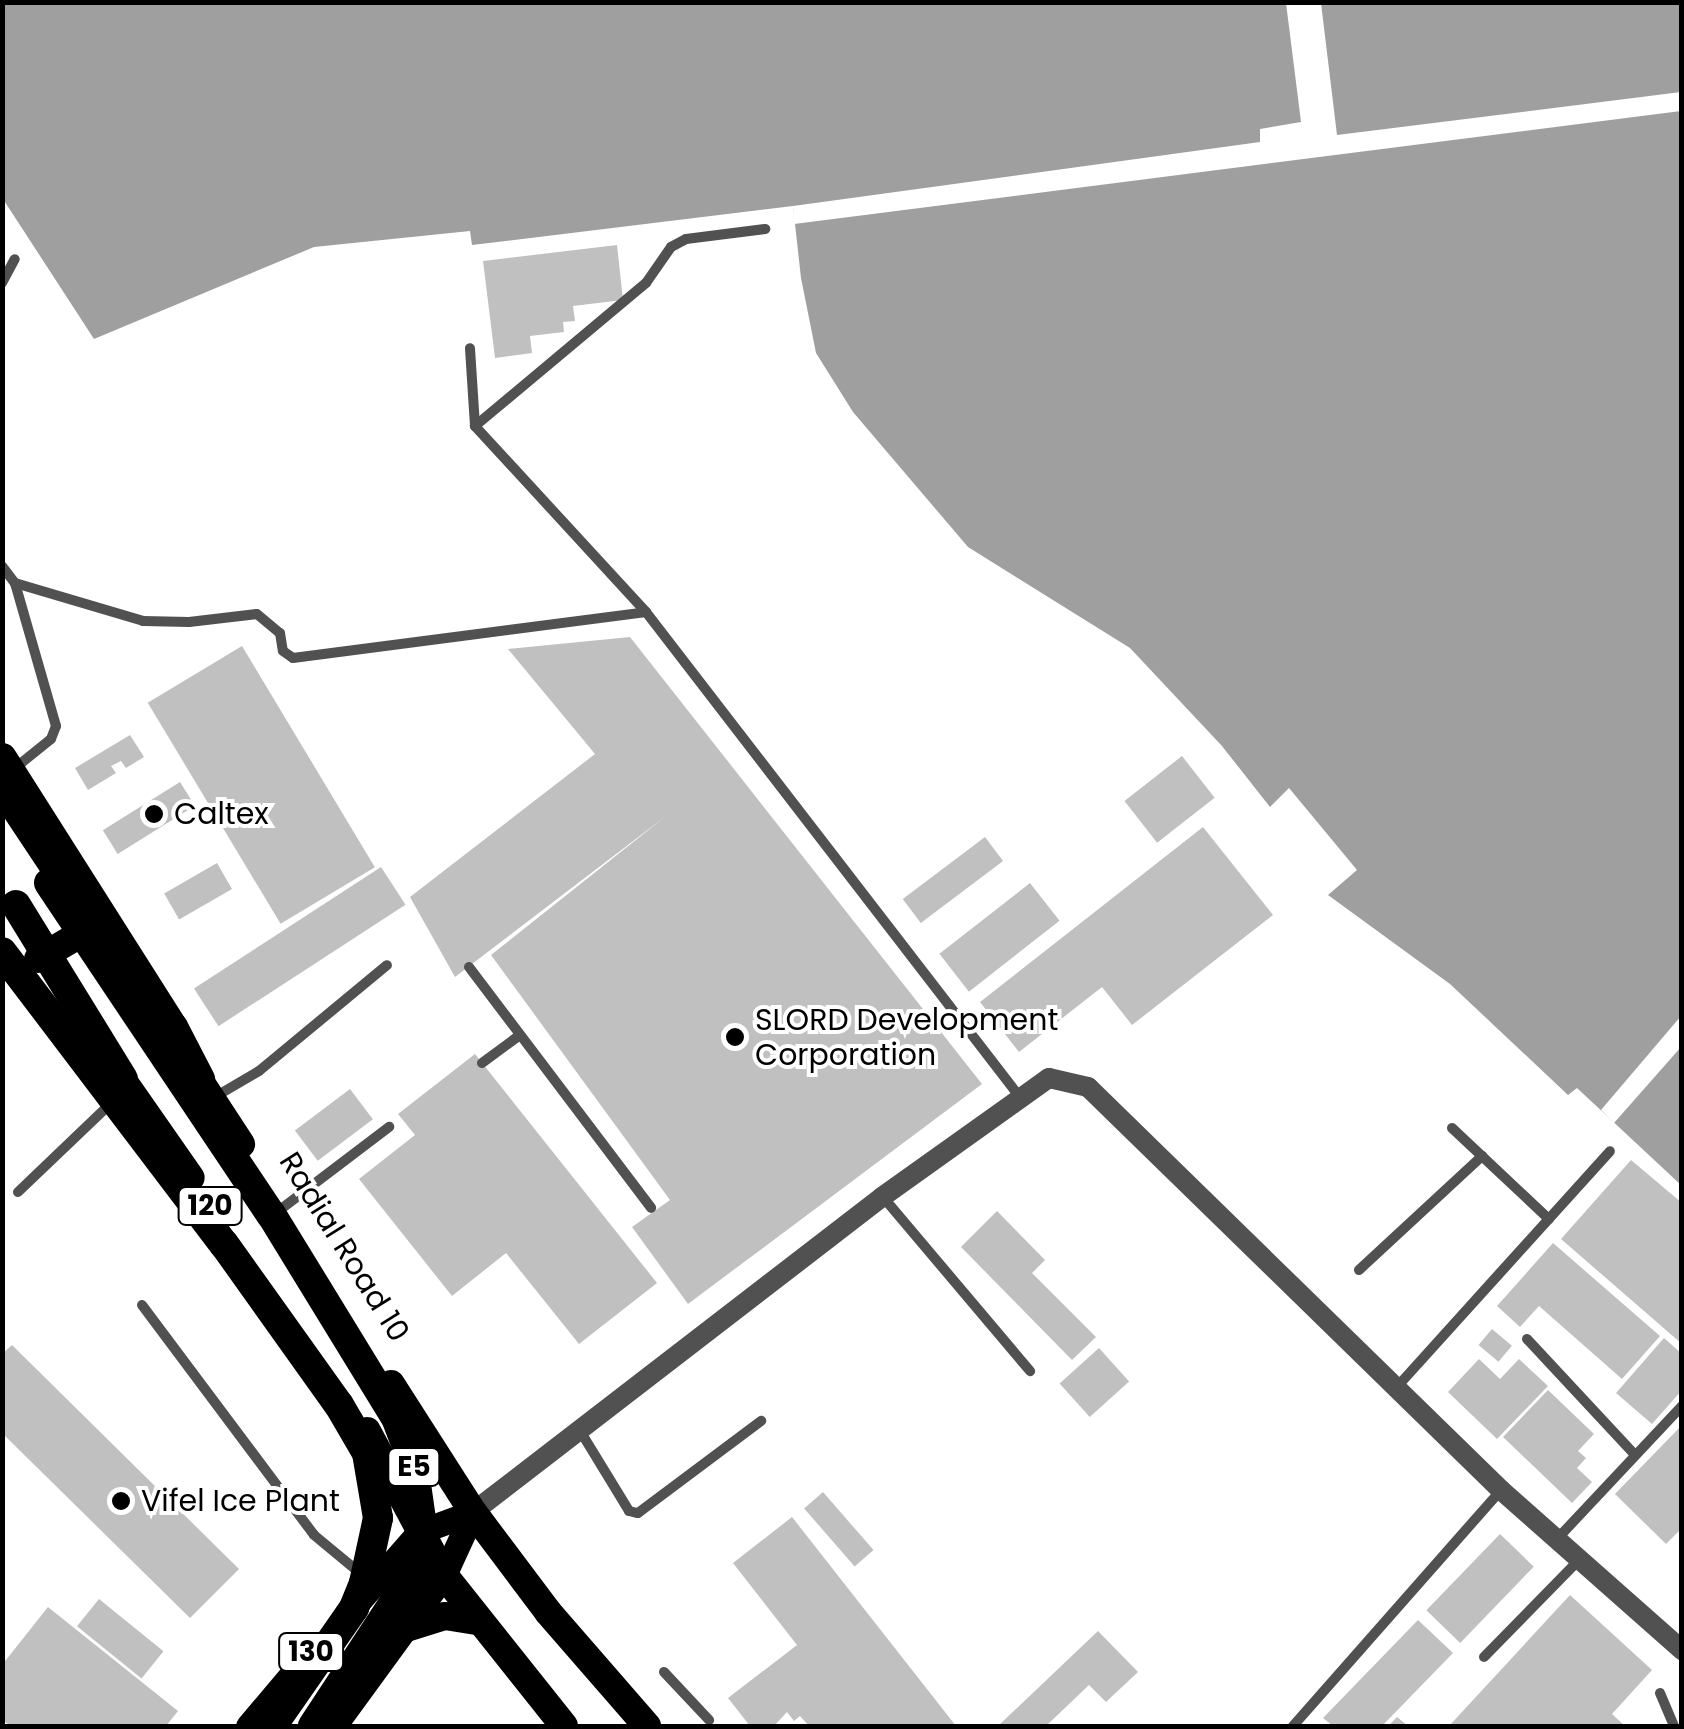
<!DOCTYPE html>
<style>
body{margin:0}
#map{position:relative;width:1684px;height:1729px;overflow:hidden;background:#fff;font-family:Poppins,sans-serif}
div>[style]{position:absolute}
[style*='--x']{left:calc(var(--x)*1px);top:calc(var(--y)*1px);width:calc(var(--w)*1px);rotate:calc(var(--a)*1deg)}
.water>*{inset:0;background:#9f9f9f}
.pier>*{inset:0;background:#fff}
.building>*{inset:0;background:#c0c0c0;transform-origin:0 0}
.service>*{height:10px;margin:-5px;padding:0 5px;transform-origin:5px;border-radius:5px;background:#515151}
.minor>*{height:20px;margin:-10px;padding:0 10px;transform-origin:10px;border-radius:10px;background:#515151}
.primary>*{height:25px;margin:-12.5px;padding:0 12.5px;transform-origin:12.5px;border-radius:12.5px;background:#000}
.trunk>*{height:28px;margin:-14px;padding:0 14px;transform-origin:14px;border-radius:14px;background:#000}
.motorway>*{height:30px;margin:-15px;padding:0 15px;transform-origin:15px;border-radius:15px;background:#000}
.dots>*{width:28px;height:28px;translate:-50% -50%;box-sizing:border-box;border:5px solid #fff;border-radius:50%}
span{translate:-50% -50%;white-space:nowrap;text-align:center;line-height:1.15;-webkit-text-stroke:8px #fff;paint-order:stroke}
.shield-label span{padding:2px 8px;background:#fff;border:2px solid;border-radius:8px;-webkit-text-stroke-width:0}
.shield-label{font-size:28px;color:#000;font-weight:700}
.poi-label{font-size:30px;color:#000}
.left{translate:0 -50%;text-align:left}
.street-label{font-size:30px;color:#000}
.frame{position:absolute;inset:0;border:5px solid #000;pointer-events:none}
</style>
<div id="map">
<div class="water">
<div style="clip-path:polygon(2px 3px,1681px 3px,1681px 1185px,1577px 1088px,1568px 1095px,1450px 984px,1328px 895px,1357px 870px,1289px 788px,1270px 807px,1222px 746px,1130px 648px,968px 547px,853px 412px,816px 353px,801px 278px,793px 206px,472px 245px,470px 231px,314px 247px,94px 339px,3px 199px)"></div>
</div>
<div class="pier">
<div style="clip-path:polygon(1286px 3px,1321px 3px,1337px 135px,1681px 92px,1681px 111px,794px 224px,793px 206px,1260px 142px,1260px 129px,1301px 122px)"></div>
<div style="clip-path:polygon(1681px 1016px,1681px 1047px,1614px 1123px,1601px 1110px)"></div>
</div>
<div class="building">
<div style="clip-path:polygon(617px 245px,623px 300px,573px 306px,575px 321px,563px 322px,564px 332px,530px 336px,532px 353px,495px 358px,483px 261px)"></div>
<div style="clip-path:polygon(630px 637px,982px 1084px,688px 1304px,632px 1227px,670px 1200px,491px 955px,666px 816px,455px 977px,410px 897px,595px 754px,508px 649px)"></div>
<div style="left:242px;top:646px;width:258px;height:110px;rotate:59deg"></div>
<div style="clip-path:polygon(130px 735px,144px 757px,126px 768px,121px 761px,111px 766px,116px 773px,88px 790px,75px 768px)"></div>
<div style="left:1182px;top:756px;width:53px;height:73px;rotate:52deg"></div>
<div style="left:180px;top:782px;width:28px;height:91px;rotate:58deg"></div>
<div style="clip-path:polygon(1203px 827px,1273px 915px,1132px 1025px,1102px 987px,1019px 1052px,980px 1002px)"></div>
<div style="left:985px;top:837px;width:30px;height:103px;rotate:53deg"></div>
<div style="left:217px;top:863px;width:30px;height:61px;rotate:60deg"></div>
<div style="left:381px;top:867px;width:45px;height:223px;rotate:57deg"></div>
<div style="left:1030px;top:883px;width:48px;height:115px;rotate:52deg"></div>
<div style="clip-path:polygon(475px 1054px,657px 1283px,579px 1344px,506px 1253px,452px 1296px,359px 1179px,415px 1135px,398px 1114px)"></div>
<div style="left:350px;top:1089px;width:38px;height:69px;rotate:53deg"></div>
<div style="clip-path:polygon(1631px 1160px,1682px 1203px,1682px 1344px,1561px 1239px)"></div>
<div style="clip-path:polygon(997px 1211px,1045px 1260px,1032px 1273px,1096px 1337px,1072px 1360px,961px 1247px)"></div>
<div style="clip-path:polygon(1553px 1243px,1660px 1336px,1622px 1379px,1539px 1306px,1520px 1327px,1497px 1306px)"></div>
<div style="left:1492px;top:1329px;width:26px;height:21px;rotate:40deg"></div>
<div style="clip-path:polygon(1664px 1338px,1682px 1354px,1682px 1390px,1652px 1424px,1616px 1393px)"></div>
<div style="clip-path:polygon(12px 1345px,239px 1569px,190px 1618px,2px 1433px,2px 1354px)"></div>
<div style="left:1099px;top:1348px;width:45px;height:53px;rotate:48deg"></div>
<div style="clip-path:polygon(1479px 1359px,1500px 1379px,1519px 1359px,1548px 1386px,1497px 1439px,1448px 1392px)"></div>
<div style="clip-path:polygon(1548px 1390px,1594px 1434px,1578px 1451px,1586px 1458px,1577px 1468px,1592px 1482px,1572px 1503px,1503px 1437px)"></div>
<div style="clip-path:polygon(1682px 1425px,1682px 1528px,1666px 1544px,1615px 1494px)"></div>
<div style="left:823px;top:1492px;width:77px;height:25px;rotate:49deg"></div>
<div style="clip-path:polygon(792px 1517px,956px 1726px,809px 1726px,800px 1716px,794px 1721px,787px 1712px,774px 1726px,750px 1726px,728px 1698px,797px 1645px,733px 1563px)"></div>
<div style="left:1500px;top:1534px;width:47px;height:106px;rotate:44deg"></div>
<div style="clip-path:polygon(1570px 1595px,1652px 1670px,1612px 1714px,1625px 1726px,1449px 1726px)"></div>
<div style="left:99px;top:1599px;width:83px;height:35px;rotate:39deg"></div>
<div style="clip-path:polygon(48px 1607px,178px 1711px,166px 1726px,11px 1726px,2px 1720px,2px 1665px)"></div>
<div style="clip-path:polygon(1418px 1620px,1453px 1653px,1382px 1726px,1333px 1726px,1323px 1718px)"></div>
<div style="clip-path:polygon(1098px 1631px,1138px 1672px,1106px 1702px,1089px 1685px,1046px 1726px,998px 1726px)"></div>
<div style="clip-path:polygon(1397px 1717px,1408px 1726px,1388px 1726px)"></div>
</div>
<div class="service">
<div style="--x:2;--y:283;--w:27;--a:-62"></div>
<div style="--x:475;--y:426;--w:223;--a:-39.9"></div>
<div style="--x:646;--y:283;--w:44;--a:-55.2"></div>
<div style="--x:671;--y:247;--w:17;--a:-28"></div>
<div style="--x:686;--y:239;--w:80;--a:-7.2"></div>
<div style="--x:2;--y:566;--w:21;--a:53"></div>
<div style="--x:15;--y:583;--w:134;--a:16.5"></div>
<div style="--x:143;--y:621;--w:46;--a:1.2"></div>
<div style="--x:189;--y:622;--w:68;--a:-6.7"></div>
<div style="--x:257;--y:614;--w:30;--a:40"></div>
<div style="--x:280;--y:633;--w:18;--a:81"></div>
<div style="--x:283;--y:651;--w:12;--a:35"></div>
<div style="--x:293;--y:658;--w:356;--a:-7.4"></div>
<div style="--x:646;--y:612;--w:253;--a:-132.6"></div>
<div style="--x:475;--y:426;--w:78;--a:-93.7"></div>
<div style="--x:646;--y:612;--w:611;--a:52.38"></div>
<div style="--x:15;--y:768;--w:46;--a:-38.9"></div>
<div style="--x:51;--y:739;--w:14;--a:-69"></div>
<div style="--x:56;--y:726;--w:149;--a:-106"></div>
<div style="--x:469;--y:967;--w:302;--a:52.9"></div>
<div style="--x:482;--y:1063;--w:47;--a:-36.4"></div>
<div style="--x:213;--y:1098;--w:53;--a:-30.4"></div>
<div style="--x:259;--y:1071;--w:166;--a:-39.6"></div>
<div style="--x:1452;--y:1128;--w:133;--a:43.2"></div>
<div style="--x:18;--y:1192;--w:129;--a:-43.7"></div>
<div style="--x:883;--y:1197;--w:228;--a:49.8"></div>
<div style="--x:281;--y:1209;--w:136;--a:-37.2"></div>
<div style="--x:1359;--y:1270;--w:168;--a:-42.8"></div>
<div style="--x:142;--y:1305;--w:287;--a:53.2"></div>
<div style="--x:314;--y:1535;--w:61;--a:39.7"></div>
<div style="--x:1527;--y:1339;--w:158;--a:47"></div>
<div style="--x:1396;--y:1388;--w:319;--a:-47.9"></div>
<div style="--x:579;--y:1429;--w:96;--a:58.6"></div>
<div style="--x:629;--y:1511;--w:9;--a:13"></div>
<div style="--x:638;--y:1513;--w:154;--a:-36.8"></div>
<div style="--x:1557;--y:1539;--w:183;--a:-46.8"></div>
<div style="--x:1484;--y:1657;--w:136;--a:-45.6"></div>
<div style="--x:664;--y:1672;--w:66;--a:46.8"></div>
<div style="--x:1660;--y:1693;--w:36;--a:67"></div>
<div style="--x:1293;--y:1726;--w:315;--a:-48.6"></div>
</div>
<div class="minor">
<div style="--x:473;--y:1512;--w:516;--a:-37.6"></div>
<div style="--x:882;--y:1197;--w:205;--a:-35.5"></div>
<div style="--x:1049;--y:1078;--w:40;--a:13"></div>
<div style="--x:1088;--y:1087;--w:577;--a:44.3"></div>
<div style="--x:1501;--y:1490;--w:242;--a:41.5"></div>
</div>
<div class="primary">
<div style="--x:358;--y:1602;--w:93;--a:-48.9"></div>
<div style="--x:419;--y:1532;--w:58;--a:-20.3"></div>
<div style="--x:248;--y:1726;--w:101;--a:-49.8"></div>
<div style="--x:334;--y:1726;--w:187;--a:-53.9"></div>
<div style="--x:444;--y:1575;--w:69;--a:-65.3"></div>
</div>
<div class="trunk">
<div style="--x:2;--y:789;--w:118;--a:56.4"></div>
<div style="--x:38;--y:959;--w:65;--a:-30.5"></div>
<div style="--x:110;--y:1062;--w:141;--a:55.1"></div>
<div style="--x:188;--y:1063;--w:97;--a:56.8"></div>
<div style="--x:391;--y:1384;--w:152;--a:57.4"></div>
<div style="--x:473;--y:1512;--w:125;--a:53.1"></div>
<div style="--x:548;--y:1612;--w:151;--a:49"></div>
<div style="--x:367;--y:1431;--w:163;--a:61.9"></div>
<div style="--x:444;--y:1575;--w:193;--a:51.5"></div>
<div style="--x:406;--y:1628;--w:41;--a:-17.1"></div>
<div style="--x:445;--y:1616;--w:33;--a:9"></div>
</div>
<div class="motorway">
<div style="--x:2;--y:758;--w:319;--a:57.6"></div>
<div style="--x:173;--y:1027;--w:59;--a:62.6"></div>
<div style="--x:49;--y:883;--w:399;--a:56.2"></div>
<div style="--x:271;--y:1214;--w:241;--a:58.5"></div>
<div style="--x:397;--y:1420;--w:46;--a:69.6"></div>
<div style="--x:413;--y:1463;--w:71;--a:81.9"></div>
<div style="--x:423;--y:1533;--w:37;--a:101"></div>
<div style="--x:416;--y:1569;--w:188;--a:123.3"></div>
<div style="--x:16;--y:905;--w:204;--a:58.4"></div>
<div style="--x:2;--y:952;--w:367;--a:52.8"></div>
<div style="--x:224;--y:1244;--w:198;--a:54.5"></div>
<div style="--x:339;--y:1405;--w:56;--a:59.7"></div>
<div style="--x:367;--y:1453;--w:66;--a:80.4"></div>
<div style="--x:378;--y:1518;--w:66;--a:102.2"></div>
<div style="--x:364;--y:1583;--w:27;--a:112"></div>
<div style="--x:354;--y:1608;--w:144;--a:124.8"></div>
</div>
<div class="dots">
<div style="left:154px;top:814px;background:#000"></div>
<div style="left:735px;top:1037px;background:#000"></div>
<div style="left:121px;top:1501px;background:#000"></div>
</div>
<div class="shield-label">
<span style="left:210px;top:1206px">120</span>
<span style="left:414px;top:1467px">E5</span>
<span style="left:311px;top:1652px">130</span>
</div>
<div class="poi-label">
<span class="left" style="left:174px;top:814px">Caltex</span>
<span class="left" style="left:755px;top:1037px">SLORD Development<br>Corporation</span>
<span class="left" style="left:141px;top:1501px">Vifel Ice Plant</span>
</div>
<div class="street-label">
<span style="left:344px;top:1247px;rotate:58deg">Radial Road 10</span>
</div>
<div class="frame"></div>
</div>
